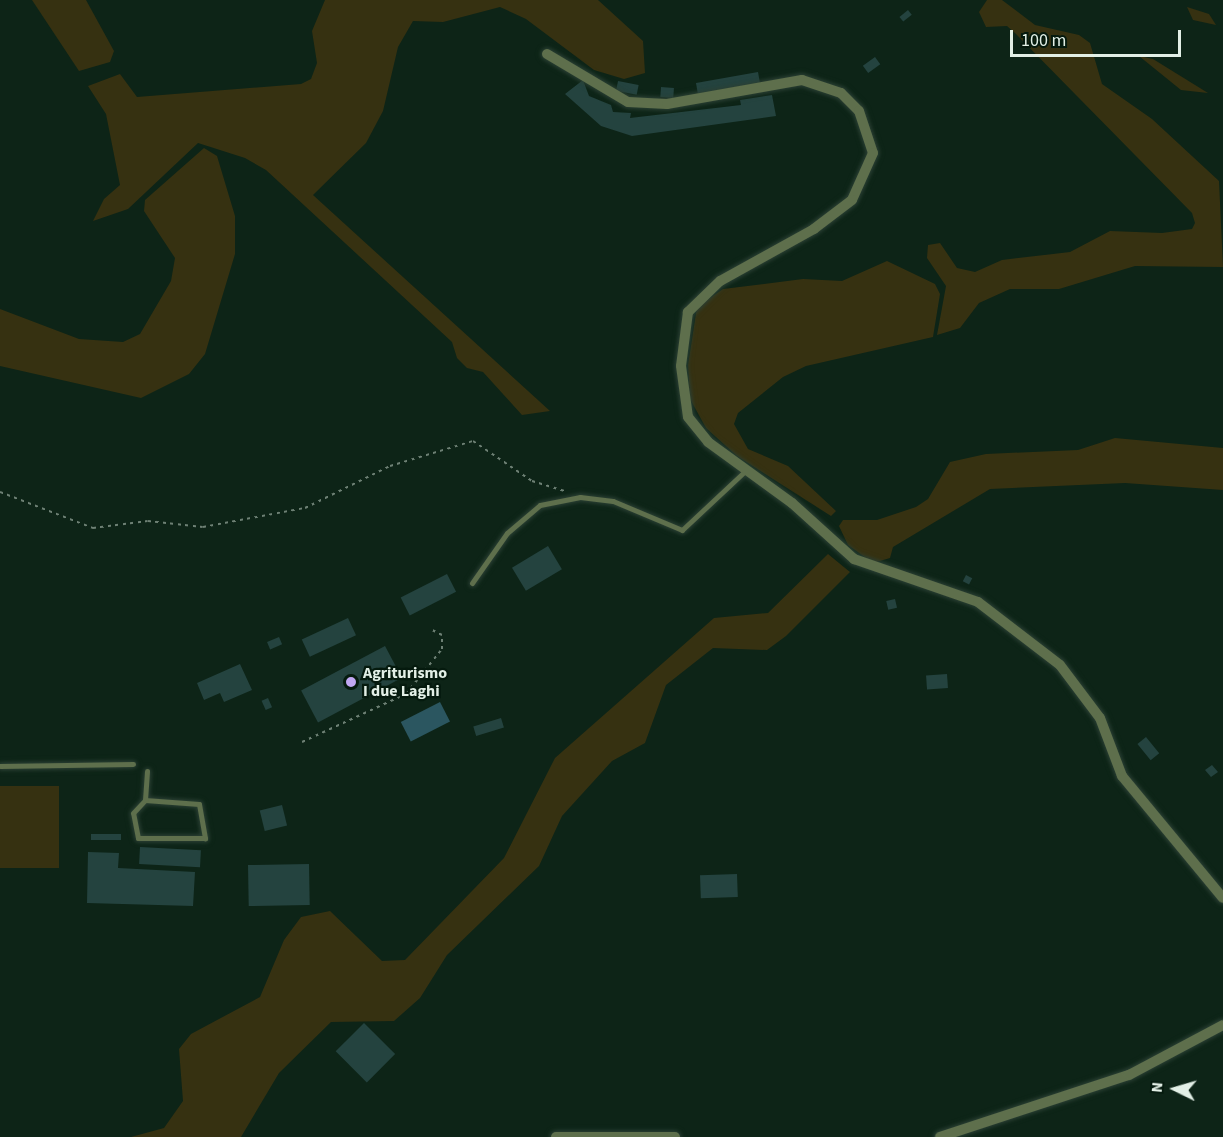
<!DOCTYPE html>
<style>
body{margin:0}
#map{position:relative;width:1223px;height:1137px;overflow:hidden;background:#0d2417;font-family:"Source Sans 3",sans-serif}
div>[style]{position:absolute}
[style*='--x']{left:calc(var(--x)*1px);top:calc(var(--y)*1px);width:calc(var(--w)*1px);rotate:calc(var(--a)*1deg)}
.green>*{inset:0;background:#363111;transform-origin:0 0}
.water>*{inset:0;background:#2b5660;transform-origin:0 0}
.building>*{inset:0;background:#24433f;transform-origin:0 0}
.path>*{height:2px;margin-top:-1px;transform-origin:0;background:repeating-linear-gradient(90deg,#6d8074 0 3px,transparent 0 7.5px)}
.roads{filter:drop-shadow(0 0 2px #2b4034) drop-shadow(0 0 2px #2b4034)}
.lane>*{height:5px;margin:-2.5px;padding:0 2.5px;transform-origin:2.5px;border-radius:2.5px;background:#5e6f4c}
.street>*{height:10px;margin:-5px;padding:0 5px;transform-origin:5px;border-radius:5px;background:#5e6f4c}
.dots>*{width:16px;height:16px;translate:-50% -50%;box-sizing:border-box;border:3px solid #051a0e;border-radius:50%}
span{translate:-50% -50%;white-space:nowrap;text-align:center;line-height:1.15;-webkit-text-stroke:4.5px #051a0e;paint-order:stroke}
.poi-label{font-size:16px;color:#e2efe6;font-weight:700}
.left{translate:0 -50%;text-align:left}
.north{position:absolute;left:1145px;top:1059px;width:60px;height:60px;-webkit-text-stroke:4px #051a0e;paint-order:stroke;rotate:275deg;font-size:16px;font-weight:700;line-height:24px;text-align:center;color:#e2efe6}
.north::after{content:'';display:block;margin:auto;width:21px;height:27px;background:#e2efe6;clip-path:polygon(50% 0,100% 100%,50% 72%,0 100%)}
.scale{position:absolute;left:1010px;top:30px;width:171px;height:27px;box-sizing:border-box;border:3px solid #e2efe6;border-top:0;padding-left:8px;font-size:18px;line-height:21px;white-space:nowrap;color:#e2efe6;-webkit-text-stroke:4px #051a0e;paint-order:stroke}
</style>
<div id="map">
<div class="green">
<div style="clip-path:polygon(32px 0,86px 0,114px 51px,110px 62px,79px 71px)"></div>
<div style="clip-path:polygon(325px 0,598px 0,643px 41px,645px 73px,624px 79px,594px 70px,526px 19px,500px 7px,443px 22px,413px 21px,398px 47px,383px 111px,366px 143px,313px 195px,550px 411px,522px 415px,483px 372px,467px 368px,457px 358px,452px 342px,266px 170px,245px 158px,198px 143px,128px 209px,93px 221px,104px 199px,120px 185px,106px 114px,88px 86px,120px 74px,137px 97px,301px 84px,311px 79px,317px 63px,312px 31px)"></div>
<div style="clip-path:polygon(987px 0,1002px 0,1035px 25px,1079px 35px,1090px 43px,1102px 84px,1152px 119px,1219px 181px,1223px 267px,1135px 266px,1059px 289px,1010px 289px,979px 303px,960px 328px,937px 335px,946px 286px,927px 258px,928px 245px,940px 243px,957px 268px,975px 272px,1002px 260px,1070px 252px,1110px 231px,1162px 233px,1192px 229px,1195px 223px,1192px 213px,1016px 34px,1007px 26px,986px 27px,979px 12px)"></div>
<div style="clip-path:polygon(1187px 7px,1209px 14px,1216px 25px,1193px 20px)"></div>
<div style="clip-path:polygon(1139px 56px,1153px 59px,1208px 93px,1181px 90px)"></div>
<div style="clip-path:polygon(204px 148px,217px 156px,235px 216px,235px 254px,205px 354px,189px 374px,141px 398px,0 366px,0 309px,79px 339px,123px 342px,140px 334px,171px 281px,175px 258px,144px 211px,145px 200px)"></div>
<div style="clip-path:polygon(887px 261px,935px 284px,940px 294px,933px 337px,806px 366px,783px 377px,738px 413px,734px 424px,748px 449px,788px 466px,836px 511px,831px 516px,737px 456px,706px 428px,690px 399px,688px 365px,697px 307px,723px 289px,803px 279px,842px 281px)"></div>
<div style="clip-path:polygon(1115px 438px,1223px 448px,1223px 490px,1125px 483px,990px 489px,893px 547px,890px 558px,873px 563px,848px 545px,839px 526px,843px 520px,877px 520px,916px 507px,928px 499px,950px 462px,986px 454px,1078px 450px)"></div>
<div style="clip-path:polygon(828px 554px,850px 572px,786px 636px,767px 650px,713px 648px,666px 685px,645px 743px,612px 761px,562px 816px,539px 866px,447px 955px,420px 998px,394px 1021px,331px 1022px,279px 1073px,241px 1137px,131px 1137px,164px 1128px,183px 1101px,179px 1049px,191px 1034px,260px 997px,284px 940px,301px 917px,330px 911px,382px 961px,405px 960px,504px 858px,555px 758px,714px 618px,768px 613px)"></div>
<div style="left:0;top:786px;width:59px;height:82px"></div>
</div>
<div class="water">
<div style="left:440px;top:702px;width:22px;height:44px;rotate:63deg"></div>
</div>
<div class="building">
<div style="left:908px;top:10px;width:6px;height:11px;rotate:51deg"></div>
<div style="left:875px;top:57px;width:9px;height:15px;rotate:54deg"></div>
<div style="left:758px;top:72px;width:11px;height:63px;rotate:80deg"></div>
<div style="clip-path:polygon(583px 80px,589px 96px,611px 105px,613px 112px,631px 113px,630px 118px,741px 105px,740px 100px,772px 95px,776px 116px,632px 136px,601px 126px,565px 94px)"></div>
<div style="left:618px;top:81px;width:21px;height:10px;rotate:11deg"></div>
<div style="left:661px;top:87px;width:13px;height:10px;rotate:4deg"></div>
<div style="left:548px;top:546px;width:27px;height:42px;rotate:59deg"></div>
<div style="left:447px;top:574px;width:20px;height:52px;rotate:63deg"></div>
<div style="left:966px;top:575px;width:7px;height:7px;rotate:27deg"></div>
<div style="left:895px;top:599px;width:9px;height:9px;rotate:77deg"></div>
<div style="left:348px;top:618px;width:19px;height:51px;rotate:65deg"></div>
<div style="left:279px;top:637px;width:8px;height:13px;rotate:67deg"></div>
<div style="left:385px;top:646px;width:36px;height:95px;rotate:62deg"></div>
<div style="clip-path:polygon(240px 664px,252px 690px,224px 702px,220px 693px,204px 700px,197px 683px)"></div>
<div style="left:947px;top:674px;width:14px;height:21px;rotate:86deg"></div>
<div style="left:268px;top:698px;width:10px;height:7px;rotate:66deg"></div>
<div style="left:501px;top:718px;width:10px;height:29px;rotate:73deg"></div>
<div style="left:1146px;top:737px;width:21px;height:11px;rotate:51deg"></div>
<div style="clip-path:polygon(1212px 765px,1218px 772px,1211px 777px,1205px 770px)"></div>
<div style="left:282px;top:805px;width:21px;height:23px;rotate:76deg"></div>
<div style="left:121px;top:834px;width:6px;height:30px;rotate:90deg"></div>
<div style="left:140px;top:847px;width:61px;height:17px;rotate:3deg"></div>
<div style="clip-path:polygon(88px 852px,119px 853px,118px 868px,195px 872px,193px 906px,87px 903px)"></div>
<div style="left:309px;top:864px;width:41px;height:61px;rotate:89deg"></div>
<div style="left:737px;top:874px;width:23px;height:37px;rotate:88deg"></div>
<div style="left:364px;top:1023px;width:44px;height:40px;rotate:45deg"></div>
</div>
<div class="path">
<div style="--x:0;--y:492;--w:100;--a:21.2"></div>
<div style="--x:93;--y:528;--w:55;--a:-7.3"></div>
<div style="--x:148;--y:521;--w:55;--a:6.2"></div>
<div style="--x:203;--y:527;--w:104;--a:-10.6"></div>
<div style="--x:305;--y:508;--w:95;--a:-26.3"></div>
<div style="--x:390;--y:466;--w:87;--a:-16.8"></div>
<div style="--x:473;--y:441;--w:71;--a:34.1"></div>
<div style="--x:532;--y:481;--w:34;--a:17"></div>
<div style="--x:302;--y:742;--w:115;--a:-24.8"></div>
<div style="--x:406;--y:694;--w:58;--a:-51.3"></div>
<div style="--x:442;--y:649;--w:14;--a:-90"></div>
<div style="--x:442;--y:635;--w:11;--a:-153"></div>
</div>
<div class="roads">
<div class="lane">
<div style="--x:472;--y:583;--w:61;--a:-55"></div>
<div style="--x:507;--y:533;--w:43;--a:-40.3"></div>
<div style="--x:540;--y:505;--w:41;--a:-11.3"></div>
<div style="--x:580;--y:497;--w:33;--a:7"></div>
<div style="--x:613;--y:501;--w:75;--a:22.8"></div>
<div style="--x:682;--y:530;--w:86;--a:-43.1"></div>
<div style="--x:0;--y:766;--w:133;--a:-0.9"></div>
<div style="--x:145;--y:800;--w:54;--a:4.2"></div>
<div style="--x:199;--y:804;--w:35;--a:80"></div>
<div style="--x:205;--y:838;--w:67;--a:180"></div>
<div style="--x:138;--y:838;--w:25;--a:-101"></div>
<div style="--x:133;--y:813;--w:18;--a:-47"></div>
<div style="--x:145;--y:800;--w:29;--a:-86"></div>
</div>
<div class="street">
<div style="--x:547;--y:54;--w:94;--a:30.7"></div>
<div style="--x:628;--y:102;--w:39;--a:3"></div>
<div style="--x:667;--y:104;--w:137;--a:-10.1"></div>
<div style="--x:802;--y:80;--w:41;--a:18.4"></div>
<div style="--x:841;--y:93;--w:25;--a:45"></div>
<div style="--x:859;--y:111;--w:44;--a:71.6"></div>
<div style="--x:873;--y:153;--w:51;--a:114.1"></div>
<div style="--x:852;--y:200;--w:48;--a:142.7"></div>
<div style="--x:814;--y:229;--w:107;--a:151"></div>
<div style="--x:720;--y:281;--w:45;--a:135.9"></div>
<div style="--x:688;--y:312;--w:54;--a:97.4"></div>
<div style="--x:681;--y:366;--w:51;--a:82.2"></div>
<div style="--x:688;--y:417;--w:32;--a:51"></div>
<div style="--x:708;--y:442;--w:104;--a:36"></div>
<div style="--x:792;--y:503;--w:84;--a:42.1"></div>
<div style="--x:854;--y:559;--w:131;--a:19.1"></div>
<div style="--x:978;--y:602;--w:103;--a:37.5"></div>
<div style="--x:1060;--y:665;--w:66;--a:53"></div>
<div style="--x:1100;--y:718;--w:62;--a:69.2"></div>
<div style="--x:1122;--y:776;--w:158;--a:50.4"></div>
<div style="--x:556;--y:1137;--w:119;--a:0"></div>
<div style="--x:940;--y:1137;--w:199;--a:-18.2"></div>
<div style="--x:1129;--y:1075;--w:106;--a:-28"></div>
</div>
</div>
<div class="dots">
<div style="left:351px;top:682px;background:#c1a8f3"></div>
</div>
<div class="poi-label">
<span class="left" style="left:363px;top:682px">Agriturismo<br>I due Laghi</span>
</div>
<div class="north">N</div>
<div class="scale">100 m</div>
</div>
